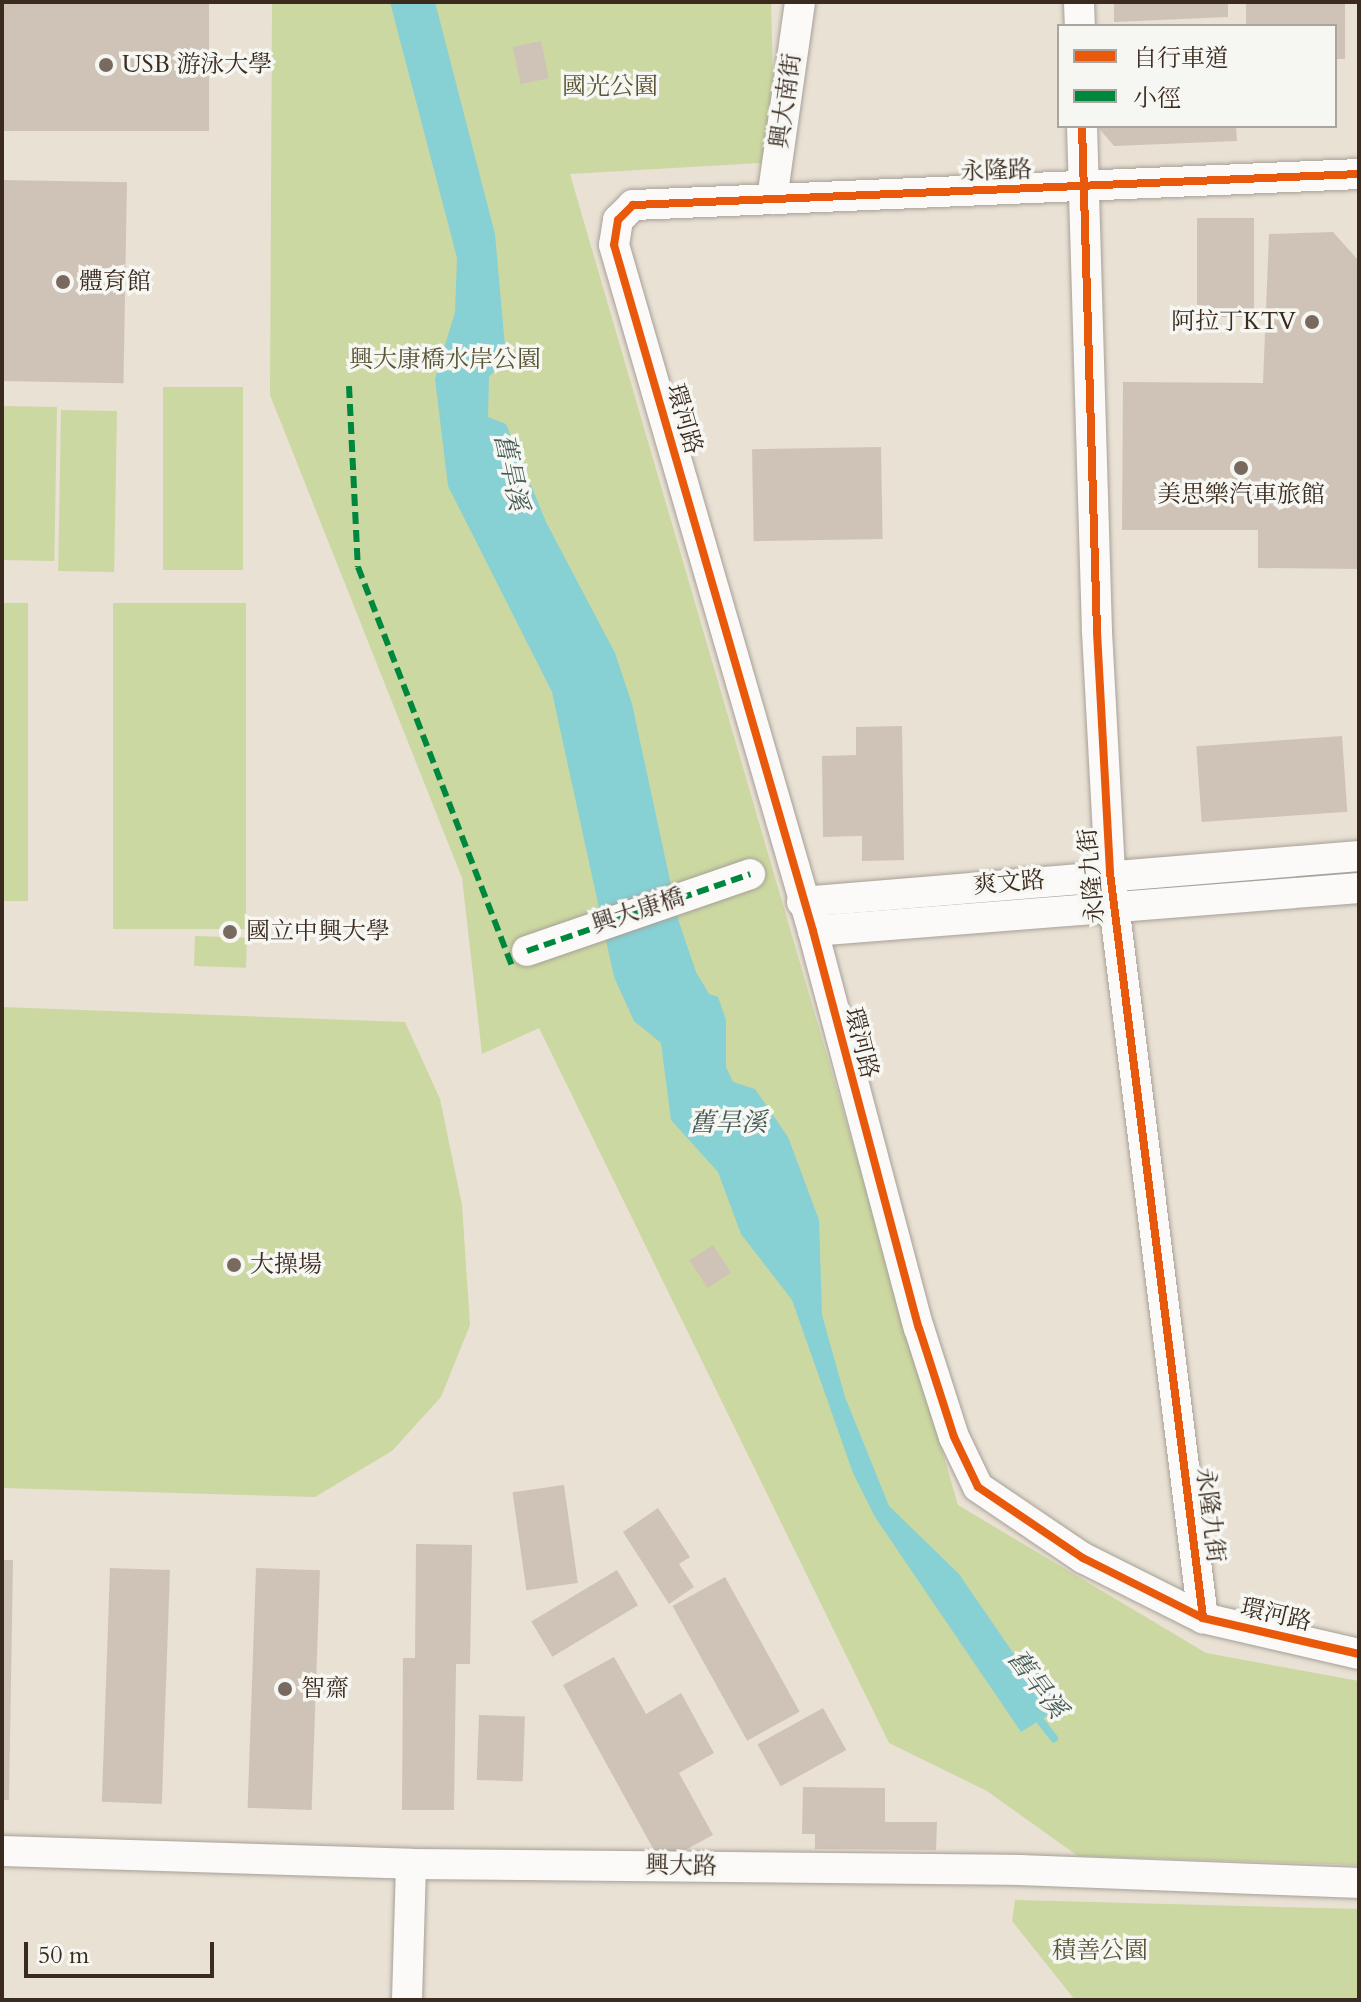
<!DOCTYPE html>
<meta charset="utf-8">
<style>
body{margin:0}
#map{position:relative;width:1361px;height:2002px;overflow:hidden;background:#e9e1d4;font-family:Cardo,"Noto Serif TC",serif}
div>[style]{position:absolute}
[style*='--x']{left:calc(var(--x)*1px);top:calc(var(--y)*1px);width:calc(var(--w)*1px);rotate:calc(var(--a)*1deg)}
.green>*{inset:0;background:#ccd8a1;transform-origin:0 0}
.water>*{inset:0;background:#87d0d4}
.stream>*{height:8px;margin:-4px;padding:0 4px;transform-origin:4px;border-radius:4px;background:#87d0d4}
.building>*{inset:0;background:#cfc3b7;transform-origin:0 0}
.roads{filter:drop-shadow(0 0 2px #a7a097) drop-shadow(0 0 2px #a7a097)}
.minor>*{height:30px;margin:-15px;padding:0 15px;transform-origin:15px;border-radius:15px;background:#fcfaf9}
.quiet>*{height:6px;margin-top:-3px;transform-origin:0;background:repeating-linear-gradient(90deg,#00873e 0 12px,transparent 0 18px)}
.cycleway>*{height:8px;margin:-4px;padding:0 4px;transform-origin:4px;border-radius:4px;background:#e8590c}
.dots>*{width:22px;height:22px;translate:-50% -50%;box-sizing:border-box;border:4px solid #f6f6f2;border-radius:50%}
span{translate:-50% -50%;white-space:nowrap;text-align:center;line-height:1.15;-webkit-text-stroke:7px #f6f6f2;paint-order:stroke}
.poi-label{font-size:24px;color:#3b2a1e}
.left{translate:0 -50%;text-align:left}
.right{translate:-100% -50%;text-align:right}
.park-label{font-size:24px;color:#595434}
.street-label{font-size:24px;color:#3b2a1e}
.water-label{font-size:26px;color:#455a55;font-style:italic}
.frame{position:absolute;inset:0;border:4px solid #3b2a1e;pointer-events:none}
.legend{position:absolute;left:1057px;top:24px;width:280px;height:104px;box-sizing:border-box;background:#f6f6f2;border:2px solid #aba49d;margin:0;padding:10px 14px;list-style:none;font-size:24px;color:#3b2a1e}
.legend li{display:flex;align-items:center;gap:16px;height:40px}
.legend b{width:40px;border:2px solid #aba49d}
.scale{position:absolute;left:24px;top:1942px;width:190px;height:36px;box-sizing:border-box;border:4px solid #3b2a1e;border-top:0;padding-left:10px;font-size:24px;line-height:28px;white-space:nowrap;color:#3b2a1e;-webkit-text-stroke:6px #f6f6f2;paint-order:stroke}
</style>
<div id="map">
<div class="green">
<div style="clip-path:polygon(272px 2px,771px 2px,775px 162px,570px 174px,958px 1505px,1206px 1653px,1359px 1681px,1359px 1865px,1078px 1856px,987px 1791px,889px 1743px,539px 1028px,482px 1054px,462px 878px,270px 395px)"></div>
<div style="left:163px;top:387px;width:80px;height:183px"></div>
<div style="left:2px;top:406px;width:55px;height:154px;rotate:1deg"></div>
<div style="left:61px;top:410px;width:56px;height:161px;rotate:1deg"></div>
<div style="left:2px;top:603px;width:26px;height:298px"></div>
<div style="left:113px;top:603px;width:133px;height:326px"></div>
<div style="left:195px;top:936px;width:52px;height:30px;rotate:2deg"></div>
<div style="clip-path:polygon(2px 1007px,405px 1022px,440px 1099px,462px 1205px,470px 1325px,441px 1397px,392px 1451px,315px 1497px,2px 1488px)"></div>
<div style="clip-path:polygon(1015px 1900px,1359px 1909px,1359px 2000px,1075px 2000px,1012px 1921px)"></div>
</div>
<div class="water">
<div style="clip-path:polygon(390px 2px,435px 2px,495px 234px,506px 358px,489px 377px,488px 417px,506px 424px,546px 522px,615px 653px,632px 704px,679px 922px,696px 972px,709px 994px,718px 997px,726px 1020px,726px 1067px,733px 1082px,755px 1089px,788px 1137px,819px 1220px,822px 1315px,845px 1397px,889px 1506px,959px 1574px,1016px 1657px,1038px 1671px,1064px 1705px,1021px 1732px,875px 1517px,853px 1473px,792px 1300px,741px 1234px,718px 1172px,671px 1120px,661px 1043px,634px 1021px,614px 977px,552px 692px,448px 486px,435px 379px,455px 312px,457px 258px)"></div>
</div>
<div class="stream">
<div style="--x:1035;--y:1714;--w:31;--a:52"></div>
</div>
<div class="building">
<div style="left:2px;top:2px;width:207px;height:129px"></div>
<div style="clip-path:polygon(1114px 2px,1228px 2px,1228px 17px,1114px 22px)"></div>
<div style="clip-path:polygon(1246px 2px,1345px 2px,1345px 59px,1335px 59px,1335px 26px,1246px 26px)"></div>
<div style="left:541px;top:41px;width:38px;height:29px;rotate:78deg"></div>
<div style="clip-path:polygon(1097px 126px,1236px 126px,1237px 141px,1114px 146px)"></div>
<div style="left:2px;top:180px;width:125px;height:201px;rotate:1deg"></div>
<div style="left:1254px;top:218px;width:99px;height:57px;rotate:90deg"></div>
<div style="clip-path:polygon(1333px 232px,1359px 261px,1359px 569px,1258px 568px,1258px 530px,1122px 530px,1123px 382px,1263px 383px,1269px 234px)"></div>
<div style="left:881px;top:447px;width:92px;height:129px;rotate:89deg"></div>
<div style="clip-path:polygon(902px 726px,904px 860px,862px 861px,862px 836px,823px 837px,822px 756px,856px 755px,856px 727px)"></div>
<div style="left:1342px;top:736px;width:76px;height:146px;rotate:86deg"></div>
<div style="left:713px;top:1245px;width:33px;height:28px;rotate:57deg"></div>
<div style="left:564px;top:1485px;width:99px;height:52px;rotate:82deg"></div>
<div style="clip-path:polygon(658px 1508px,690px 1557px,679px 1564px,694px 1587px,669px 1604px,623px 1532px)"></div>
<div style="clip-path:polygon(416px 1544px,472px 1545px,470px 1664px,456px 1664px,454px 1810px,402px 1810px,403px 1658px,415px 1658px)"></div>
<div style="clip-path:polygon(2px 1560px,13px 1560px,9px 1800px,2px 1800px)"></div>
<div style="left:110px;top:1568px;width:60px;height:234px;rotate:2deg"></div>
<div style="left:256px;top:1568px;width:64px;height:240px;rotate:2deg"></div>
<div style="left:617px;top:1570px;width:41px;height:100px;rotate:59deg"></div>
<div style="left:725px;top:1577px;width:154px;height:60px;rotate:61deg"></div>
<div style="clip-path:polygon(614px 1657px,646px 1714px,681px 1693px,714px 1753px,679px 1773px,713px 1835px,661px 1863px,563px 1685px)"></div>
<div style="left:823px;top:1708px;width:48px;height:75px;rotate:61deg"></div>
<div style="left:479px;top:1715px;width:46px;height:65px;rotate:2deg"></div>
<div style="clip-path:polygon(803px 1787px,885px 1788px,885px 1822px,937px 1822px,936px 1850px,815px 1849px,815px 1834px,802px 1834px)"></div>
</div>
<div class="roads">
<div class="minor">
<div style="--x:1079;--y:2;--w:24;--a:88"></div>
<div style="--x:1082;--y:126;--w:506;--a:88.3"></div>
<div style="--x:1097;--y:632;--w:241;--a:86.9"></div>
<div style="--x:1110;--y:873;--w:751;--a:82.88"></div>
<div style="--x:1359;--y:174;--w:727;--a:177.55"></div>
<div style="--x:633;--y:205;--w:21;--a:135"></div>
<div style="--x:618;--y:220;--w:25;--a:99"></div>
<div style="--x:614;--y:245;--w:714;--a:73.82"></div>
<div style="--x:813;--y:931;--w:411;--a:75.1"></div>
<div style="--x:919;--y:1328;--w:114;--a:72.2"></div>
<div style="--x:954;--y:1437;--w:55;--a:64.4"></div>
<div style="--x:978;--y:1487;--w:127;--a:34.1"></div>
<div style="--x:1083;--y:1558;--w:134;--a:26.6"></div>
<div style="--x:1203;--y:1618;--w:160;--a:13"></div>
<div style="--x:772;--y:199;--w:199;--a:-81.9"></div>
<div style="--x:802;--y:902;--w:559;--a:-4.72"></div>
<div style="--x:813;--y:931;--w:548;--a:-4.5"></div>
<div style="--x:527;--y:951;--w:236;--a:-19"></div>
<div style="--x:2;--y:1851;--w:409;--a:1.8"></div>
<div style="--x:411;--y:1864;--w:610;--a:0.56"></div>
<div style="--x:1021;--y:1870;--w:338;--a:2.2"></div>
<div style="--x:407;--y:2000;--w:136;--a:-88.3"></div>
</div>
</div>
<div class="quiet">
<div style="--x:349;--y:386;--w:181;--a:87.2"></div>
<div style="--x:358;--y:567;--w:429;--a:68.9"></div>
<div style="--x:527;--y:951;--w:236;--a:-19"></div>
</div>
<div class="cycleway">
<div style="--x:1082;--y:126;--w:506;--a:88.3"></div>
<div style="--x:1097;--y:632;--w:241;--a:86.9"></div>
<div style="--x:1110;--y:873;--w:751;--a:82.88"></div>
<div style="--x:1359;--y:174;--w:727;--a:177.55"></div>
<div style="--x:633;--y:205;--w:21;--a:135"></div>
<div style="--x:618;--y:220;--w:25;--a:99"></div>
<div style="--x:614;--y:245;--w:714;--a:73.82"></div>
<div style="--x:813;--y:931;--w:411;--a:75.1"></div>
<div style="--x:919;--y:1328;--w:114;--a:72.2"></div>
<div style="--x:954;--y:1437;--w:55;--a:64.4"></div>
<div style="--x:978;--y:1487;--w:127;--a:34.1"></div>
<div style="--x:1083;--y:1558;--w:134;--a:26.6"></div>
<div style="--x:1203;--y:1618;--w:160;--a:13"></div>
</div>
<div class="dots">
<div style="left:106px;top:65px;background:#786a5e"></div>
<div style="left:63px;top:282px;background:#786a5e"></div>
<div style="left:1312px;top:322px;background:#786a5e"></div>
<div style="left:1241px;top:468px;background:#786a5e"></div>
<div style="left:230px;top:932px;background:#786a5e"></div>
<div style="left:234px;top:1265px;background:#786a5e"></div>
<div style="left:285px;top:1689px;background:#786a5e"></div>
</div>
<div class="poi-label">
<span class="left" style="left:122px;top:65px">USB 游泳大學</span>
<span class="left" style="left:79px;top:282px">體育館</span>
<span class="right" style="left:1296px;top:322px">阿拉丁KTV</span>
<span style="left:1241px;top:495px">美思樂汽車旅館</span>
<span class="left" style="left:246px;top:932px">國立中興大學</span>
<span class="left" style="left:250px;top:1265px">大操場</span>
<span class="left" style="left:301px;top:1689px">智齋</span>
</div>
<div class="park-label">
<span style="left:610px;top:87px">國光公園</span>
<span style="left:445px;top:360px">興大康橋水岸公園</span>
<span style="left:1100px;top:1951px">積善公園</span>
</div>
<div class="street-label">
<span style="left:786px;top:101px;rotate:-82deg">興大南街</span>
<span style="left:996px;top:171px;rotate:-2deg">永隆路</span>
<span style="left:684px;top:419px;rotate:74deg">環河路</span>
<span style="left:1092px;top:876px;rotate:-95deg">永隆九街</span>
<span style="left:1009px;top:883px;rotate:-5deg">爽文路</span>
<span style="left:638px;top:911px;rotate:-18deg">興大康橋</span>
<span style="left:861px;top:1043px;rotate:76deg">環河路</span>
<span style="left:1210px;top:1515px;rotate:83deg">永隆九街</span>
<span style="left:1276px;top:1615px;rotate:13deg">環河路</span>
<span style="left:681px;top:1866px;rotate:1deg">興大路</span>
</div>
<div class="water-label">
<span style="left:511px;top:472px;rotate:78deg">舊旱溪</span>
<span style="left:728px;top:1123px">舊旱溪</span>
<span style="left:1037px;top:1684px;rotate:53deg">舊旱溪</span>
</div>
<div class="frame"></div>
<ul class="legend">
<li><b style="height:10px;background:#e8590c"></b>自行車道</li>
<li><b style="height:10px;background:#00873e"></b>小徑</li>
</ul>
<div class="scale">50 m</div>
</div>
